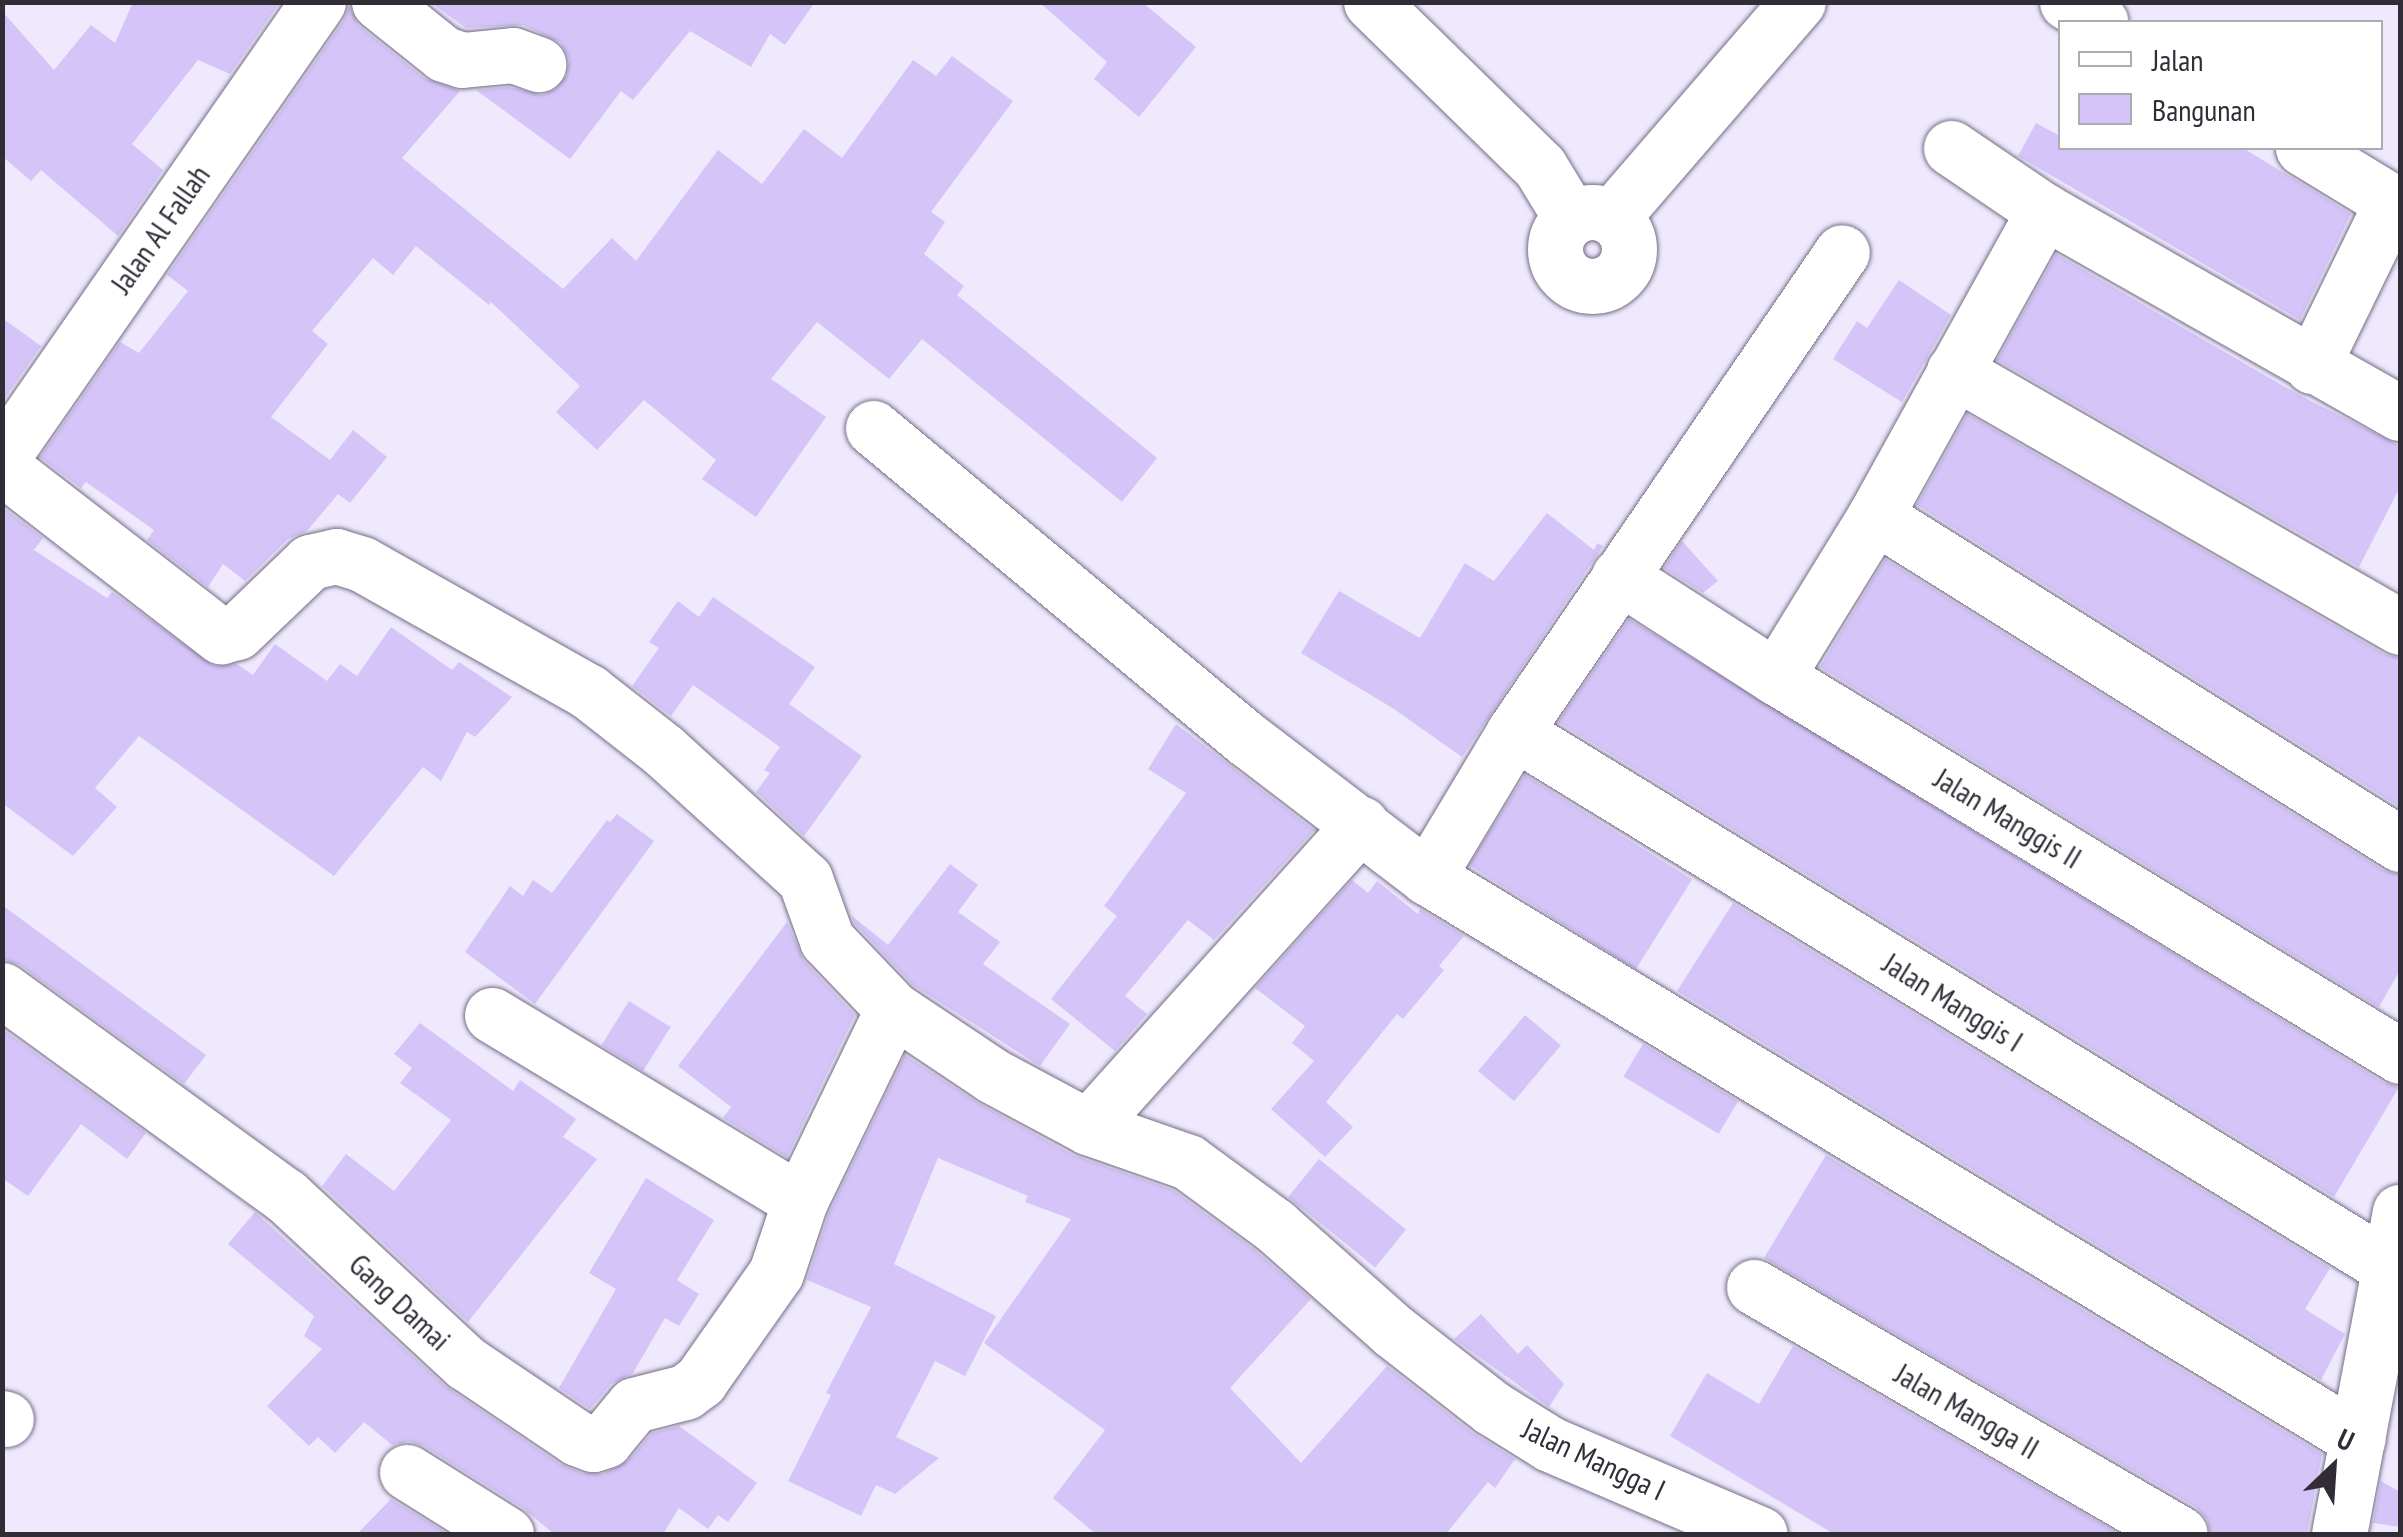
<!DOCTYPE html>
<style>
body{margin:0}
#map{position:relative;width:2403px;height:1537px;overflow:hidden;background:#efe9fe;font-family:"PT Sans Narrow",sans-serif}
div>[style]{position:absolute}
[style*='--x']{left:calc(var(--x)*1px);top:calc(var(--y)*1px);width:calc(var(--w)*1px);rotate:calc(var(--a)*1deg)}
.building>*{inset:0;background:#d5c4f8;transform-origin:0 0}
.roads{filter:drop-shadow(0 0 2px #756e85) drop-shadow(0 0 2px #756e85)}
.minor>*{height:55px;margin:-27.5px;padding:0 27.5px;transform-origin:27.5px;border-radius:27.5px;background:#fff}
.minor>.ring{margin:-27.5px;padding:0;box-sizing:content-box;background:none;border:55px solid #fff;border-radius:50%}
span{translate:-50% -50%;white-space:nowrap;text-align:center;line-height:1.15;-webkit-text-stroke:10px #fff;paint-order:stroke}
.street-label{font-size:30px;color:#312d37}
.frame{position:absolute;inset:0;border:5px solid #312d37;pointer-events:none}
.legend{position:absolute;left:2058px;top:20px;width:325px;height:130px;box-sizing:border-box;background:#fff;border:2px solid #adabaf;margin:0;padding:12px 18px;list-style:none;font-size:30px;color:#312d37}
.legend li{display:flex;align-items:center;gap:20px;height:50px}
.legend b{width:50px;border:2px solid #adabaf}
.north{position:absolute;left:2283px;top:1417px;width:100px;height:100px;-webkit-text-stroke:8px #fff;paint-order:stroke;rotate:25deg;font-size:28px;font-weight:700;line-height:40px;text-align:center;color:#312d37}
.north::after{content:'';display:block;margin:auto;width:35px;height:45px;background:#312d37;clip-path:polygon(50% 0,100% 100%,50% 72%,0 100%)}
</style>
<div id="map">
<div class="building">
<div style="clip-path:polygon(133px 2px,280px 2px,230px 74px,198px 60px,132px 144px,163px 170px,118px 236px,41px 170px,31px 181px,2px 156px,2px 11px,54px 70px,91px 25px,115px 43px)"></div>
<div style="clip-path:polygon(430px 2px,815px 2px,785px 45px,770px 34px,751px 67px,690px 31px,633px 100px,621px 91px,570px 159px,476px 90px,509px 87px,543px 95px,557px 88px,567px 75px,569px 59px,561px 43px,523px 25px,466px 28px)"></div>
<div style="clip-path:polygon(1039px 2px,1142px 2px,1196px 47px,1139px 117px,1094px 79px,1107px 62px)"></div>
<div style="clip-path:polygon(349px 6px,359px 26px,424px 78px,460px 91px,402px 158px,563px 289px,612px 238px,636px 261px,718px 150px,762px 184px,804px 129px,842px 158px,913px 60px,936px 76px,952px 56px,1013px 101px,931px 212px,945px 222px,924px 254px,964px 286px,957px 295px,1157px 458px,1122px 502px,922px 339px,889px 379px,817px 322px,771px 379px,826px 417px,756px 517px,702px 479px,716px 460px,644px 400px,597px 450px,556px 412px,580px 386px,491px 302px,489px 305px,416px 246px,393px 275px,373px 258px,312px 331px,328px 344px,271px 417px,330px 460px,353px 430px,387px 457px,350px 503px,338px 494px,307px 531px,288px 539px,245px 581px,223px 564px,208px 587px,147px 540px,154px 530px,86px 482px,81px 488px,40px 457px,120px 342px,139px 353px,188px 291px,167px 275px,344px 20px)"></div>
<div style="clip-path:polygon(2036px 123px,2060px 136px,2060px 148px,2243px 148px,2351px 214px,2300px 320px,2018px 156px)"></div>
<div style="clip-path:polygon(2056px 254px,2297px 394px,2400px 446px,2400px 487px,2359px 567px,1997px 360px)"></div>
<div style="clip-path:polygon(1899px 280px,1951px 315px,1902px 402px,1833px 359px,1857px 321px,1867px 328px)"></div>
<div style="clip-path:polygon(2px 318px,41px 346px,2px 402px)"></div>
<div style="clip-path:polygon(1967px 414px,2384px 654px,2400px 658px,2400px 807px,1917px 505px)"></div>
<div style="clip-path:polygon(2px 507px,43px 538px,34px 550px,107px 598px,112px 592px,214px 666px,237px 664px,253px 675px,275px 644px,327px 681px,340px 664px,357px 676px,391px 627px,452px 670px,459px 662px,512px 697px,475px 737px,467px 732px,441px 781px,423px 767px,334px 876px,139px 736px,95px 788px,117px 807px,73px 856px,2px 803px)"></div>
<div style="clip-path:polygon(1547px 513px,1594px 550px,1597px 543px,1603px 546px,1462px 757px,1394px 709px,1301px 653px,1339px 591px,1420px 638px,1465px 563px,1494px 581px)"></div>
<div style="clip-path:polygon(1682px 541px,1718px 581px,1703px 593px,1664px 568px)"></div>
<div style="clip-path:polygon(1885px 559px,2383px 870px,2400px 875px,2400px 970px,2379px 1007px,1820px 667px)"></div>
<div style="clip-path:polygon(713px 597px,815px 667px,789px 704px,862px 756px,804px 836px,756px 792px,770px 773px,764px 770px,780px 747px,693px 685px,671px 716px,632px 686px,659px 648px,649px 642px,678px 601px,699px 617px)"></div>
<div style="clip-path:polygon(1629px 619px,2384px 1083px,2399px 1087px,2334px 1197px,1558px 722px)"></div>
<div style="clip-path:polygon(1176px 724px,1314px 830px,1214px 940px,1188px 920px,1125px 996px,1147px 1014px,1115px 1051px,1051px 999px,1117px 916px,1104px 906px,1186px 793px,1148px 769px)"></div>
<div style="left:1525px;top:775px;width:197px;height:106px;rotate:32deg"></div>
<div style="clip-path:polygon(617px 814px,654px 841px,535px 1004px,465px 952px,510px 886px,523px 896px,533px 880px,552px 893px,607px 820px,610px 822px)"></div>
<div style="clip-path:polygon(950px 864px,978px 885px,958px 912px,1000px 942px,983px 964px,1070px 1024px,1040px 1066px,913px 985px,854px 923px,852px 916px,888px 945px)"></div>
<div style="clip-path:polygon(1352px 880px,1368px 893px,1377px 881px,1418px 914px,1420px 909px,1464px 936px,1439px 966px,1444px 970px,1403px 1019px,1397px 1014px,1326px 1102px,1353px 1127px,1325px 1157px,1271px 1109px,1314px 1061px,1292px 1043px,1305px 1026px,1255px 988px)"></div>
<div style="clip-path:polygon(1733px 903px,2330px 1268px,2305px 1309px,2345px 1334px,2321px 1380px,1677px 991px)"></div>
<div style="clip-path:polygon(2px 905px,206px 1055px,184px 1084px,20px 965px,2px 959px)"></div>
<div style="clip-path:polygon(787px 922px,804px 961px,855px 1015px,787px 1157px,723px 1118px,731px 1107px,678px 1066px)"></div>
<div style="left:629px;top:1001px;width:49px;height:52px;rotate:32deg"></div>
<div style="left:1525px;top:1015px;width:47px;height:73px;rotate:40deg"></div>
<div style="clip-path:polygon(420px 1023px,513px 1091px,520px 1080px,576px 1119px,563px 1137px,597px 1159px,468px 1322px,322px 1186px,346px 1154px,394px 1191px,451px 1120px,400px 1083px,412px 1068px,394px 1054px)"></div>
<div style="clip-path:polygon(2px 1029px,146px 1133px,127px 1159px,81px 1124px,28px 1196px,2px 1178px)"></div>
<div style="left:1643px;top:1044px;width:111px;height:38px;rotate:31deg"></div>
<div style="clip-path:polygon(905px 1055px,978px 1103px,1073px 1155px,1173px 1190px,1255px 1250px,1311px 1299px,1230px 1388px,1301px 1463px,1387px 1366px,1473px 1433px,1515px 1459px,1495px 1488px,1488px 1482px,1446px 1534px,1096px 1534px,1053px 1498px,1105px 1430px,984px 1343px,1071px 1219px,1025px 1202px,1028px 1196px,938px 1158px,894px 1264px,996px 1316px,965px 1376px,935px 1361px,896px 1437px,939px 1458px,895px 1494px,876px 1485px,861px 1516px,788px 1481px,831px 1395px,826px 1393px,871px 1307px,807px 1280px,829px 1213px)"></div>
<div style="clip-path:polygon(1826px 1155px,2322px 1454px,2307px 1534px,2211px 1534px,2207px 1519px,2196px 1507px,1764px 1258px)"></div>
<div style="left:1319px;top:1159px;width:112px;height:49px;rotate:39deg"></div>
<div style="clip-path:polygon(646px 1178px,714px 1220px,677px 1280px,699px 1294px,679px 1326px,665px 1318px,633px 1373px,611px 1384px,590px 1409px,559px 1388px,616px 1289px,589px 1273px)"></div>
<div style="clip-path:polygon(255px 1212px,445px 1386px,560px 1464px,582px 1473px,603px 1474px,628px 1461px,652px 1433px,679px 1426px,757px 1483px,728px 1522px,718px 1515px,708px 1529px,679px 1508px,663px 1534px,554px 1534px,523px 1508px,424px 1446px,409px 1441px,392px 1445px,364px 1422px,335px 1453px,318px 1437px,309px 1446px,267px 1406px,322px 1349px,304px 1336px,314px 1316px,228px 1244px)"></div>
<div style="clip-path:polygon(1481px 1314px,1518px 1354px,1527px 1345px,1564px 1384px,1549px 1407px,1454px 1339px)"></div>
<div style="clip-path:polygon(1793px 1346px,2119px 1534px,1834px 1534px,1670px 1436px,1707px 1373px,1759px 1404px)"></div>
<div style="clip-path:polygon(2381px 1481px,2400px 1492px,2400px 1527px,2373px 1523px)"></div>
<div style="clip-path:polygon(391px 1499px,448px 1534px,357px 1534px)"></div>
</div>
<div class="roads">
<div class="minor">
<div style="--x:379;--y:2;--w:83;--a:38.7"></div>
<div style="--x:444;--y:54;--w:19;--a:18"></div>
<div style="--x:462;--y:60;--w:51;--a:-5.6"></div>
<div style="--x:513;--y:55;--w:27;--a:20"></div>
<div style="--x:1371;--y:2;--w:236;--a:44.3"></div>
<div style="--x:1540;--y:167;--w:60;--a:58.7"></div>
<div style="--x:2067;--y:2;--w:39;--a:31"></div>
<div style="--x:1951;--y:148;--w:112;--a:34.1"></div>
<div style="--x:2044;--y:211;--w:409;--a:29.6"></div>
<div style="--x:2303;--y:148;--w:114;--a:31.3"></div>
<div class="ring" style="left:1555px;top:212px;width:19px;height:19px"></div>
<div style="--x:1613;--y:216;--w:283;--a:-49.2"></div>
<div style="--x:2312;--y:366;--w:182;--a:-64"></div>
<div style="--x:1954;--y:371;--w:514;--a:29.86"></div>
<div style="--x:873;--y:428;--w:488;--a:39.8"></div>
<div style="--x:1248;--y:740;--w:225;--a:37.4"></div>
<div style="--x:1427;--y:877;--w:1087;--a:31.12"></div>
<div style="--x:2;--y:457;--w:554;--a:-55.22"></div>
<div style="--x:2;--y:467;--w:277;--a:37.7"></div>
<div style="--x:221;--y:636;--w:16;--a:-14"></div>
<div style="--x:237;--y:632;--w:101;--a:-43.8"></div>
<div style="--x:310;--y:562;--w:27;--a:-13"></div>
<div style="--x:336;--y:556;--w:27;--a:17"></div>
<div style="--x:362;--y:564;--w:261;--a:29.4"></div>
<div style="--x:589;--y:692;--w:94;--a:38.1"></div>
<div style="--x:663;--y:750;--w:192;--a:42.3"></div>
<div style="--x:805;--y:879;--w:65;--a:70.2"></div>
<div style="--x:827;--y:940;--w:95;--a:46.3"></div>
<div style="--x:893;--y:1009;--w:120;--a:33.8"></div>
<div style="--x:993;--y:1076;--w:108;--a:28.2"></div>
<div style="--x:1088;--y:1127;--w:106;--a:19.3"></div>
<div style="--x:1188;--y:1162;--w:108;--a:36.3"></div>
<div style="--x:1275;--y:1226;--w:157;--a:41.6"></div>
<div style="--x:1392;--y:1330;--w:127;--a:38"></div>
<div style="--x:1492;--y:1408;--w:68;--a:31.8"></div>
<div style="--x:1550;--y:1444;--w:228;--a:23.2"></div>
<div style="--x:1875;--y:516;--w:619;--a:32"></div>
<div style="--x:1619;--y:576;--w:187;--a:32.8"></div>
<div style="--x:1776;--y:677;--w:730;--a:31.27"></div>
<div style="--x:1776;--y:677;--w:189;--a:-58.4"></div>
<div style="--x:1875;--y:516;--w:349;--a:-61"></div>
<div style="--x:1514;--y:732;--w:1039;--a:31.46"></div>
<div style="--x:1427;--y:877;--w:169;--a:-59"></div>
<div style="--x:1514;--y:732;--w:581;--a:-55.65"></div>
<div style="--x:2;--y:990;--w:351;--a:36"></div>
<div style="--x:286;--y:1196;--w:246;--a:42.9"></div>
<div style="--x:466;--y:1363;--w:134;--a:34"></div>
<div style="--x:577;--y:1438;--w:17;--a:21"></div>
<div style="--x:593;--y:1444;--w:13;--a:-18"></div>
<div style="--x:605;--y:1440;--w:45;--a:-50.4"></div>
<div style="--x:634;--y:1405;--w:53;--a:-14.3"></div>
<div style="--x:685;--y:1392;--w:19;--a:-36"></div>
<div style="--x:700;--y:1381;--w:132;--a:-54.9"></div>
<div style="--x:776;--y:1273;--w:76;--a:-71.6"></div>
<div style="--x:800;--y:1201;--w:213;--a:-64.2"></div>
<div style="--x:492;--y:1015;--w:360;--a:31.1"></div>
<div style="--x:1088;--y:1127;--w:408;--a:-48"></div>
<div style="--x:1754;--y:1287;--w:492;--a:30.1"></div>
<div style="--x:2;--y:1418;--w:4;--a:14"></div>
<div style="--x:407;--y:1472;--w:117;--a:32.1"></div>
<div style="--x:2339;--y:1534;--w:328;--a:-79.3"></div>
</div>
</div>
<div class="street-label">
<span style="left:160px;top:229px;rotate:-55deg">Jalan Al Fallah</span>
<span style="left:2008px;top:818px;rotate:31deg">Jalan Manggis II</span>
<span style="left:1953px;top:1002px;rotate:32deg">Jalan Manggis I</span>
<span style="left:400px;top:1302px;rotate:43deg">Gang Damai</span>
<span style="left:1967px;top:1411px;rotate:30deg">Jalan Mangga II</span>
<span style="left:1594px;top:1459px;rotate:25deg">Jalan Mangga I</span>
</div>
<div class="frame"></div>
<ul class="legend">
<li><b style="height:12px;background:#fff"></b>Jalan</li>
<li><b style="height:28px;background:#d5c4f8"></b>Bangunan</li>
</ul>
<div class="north">U</div>
</div>
